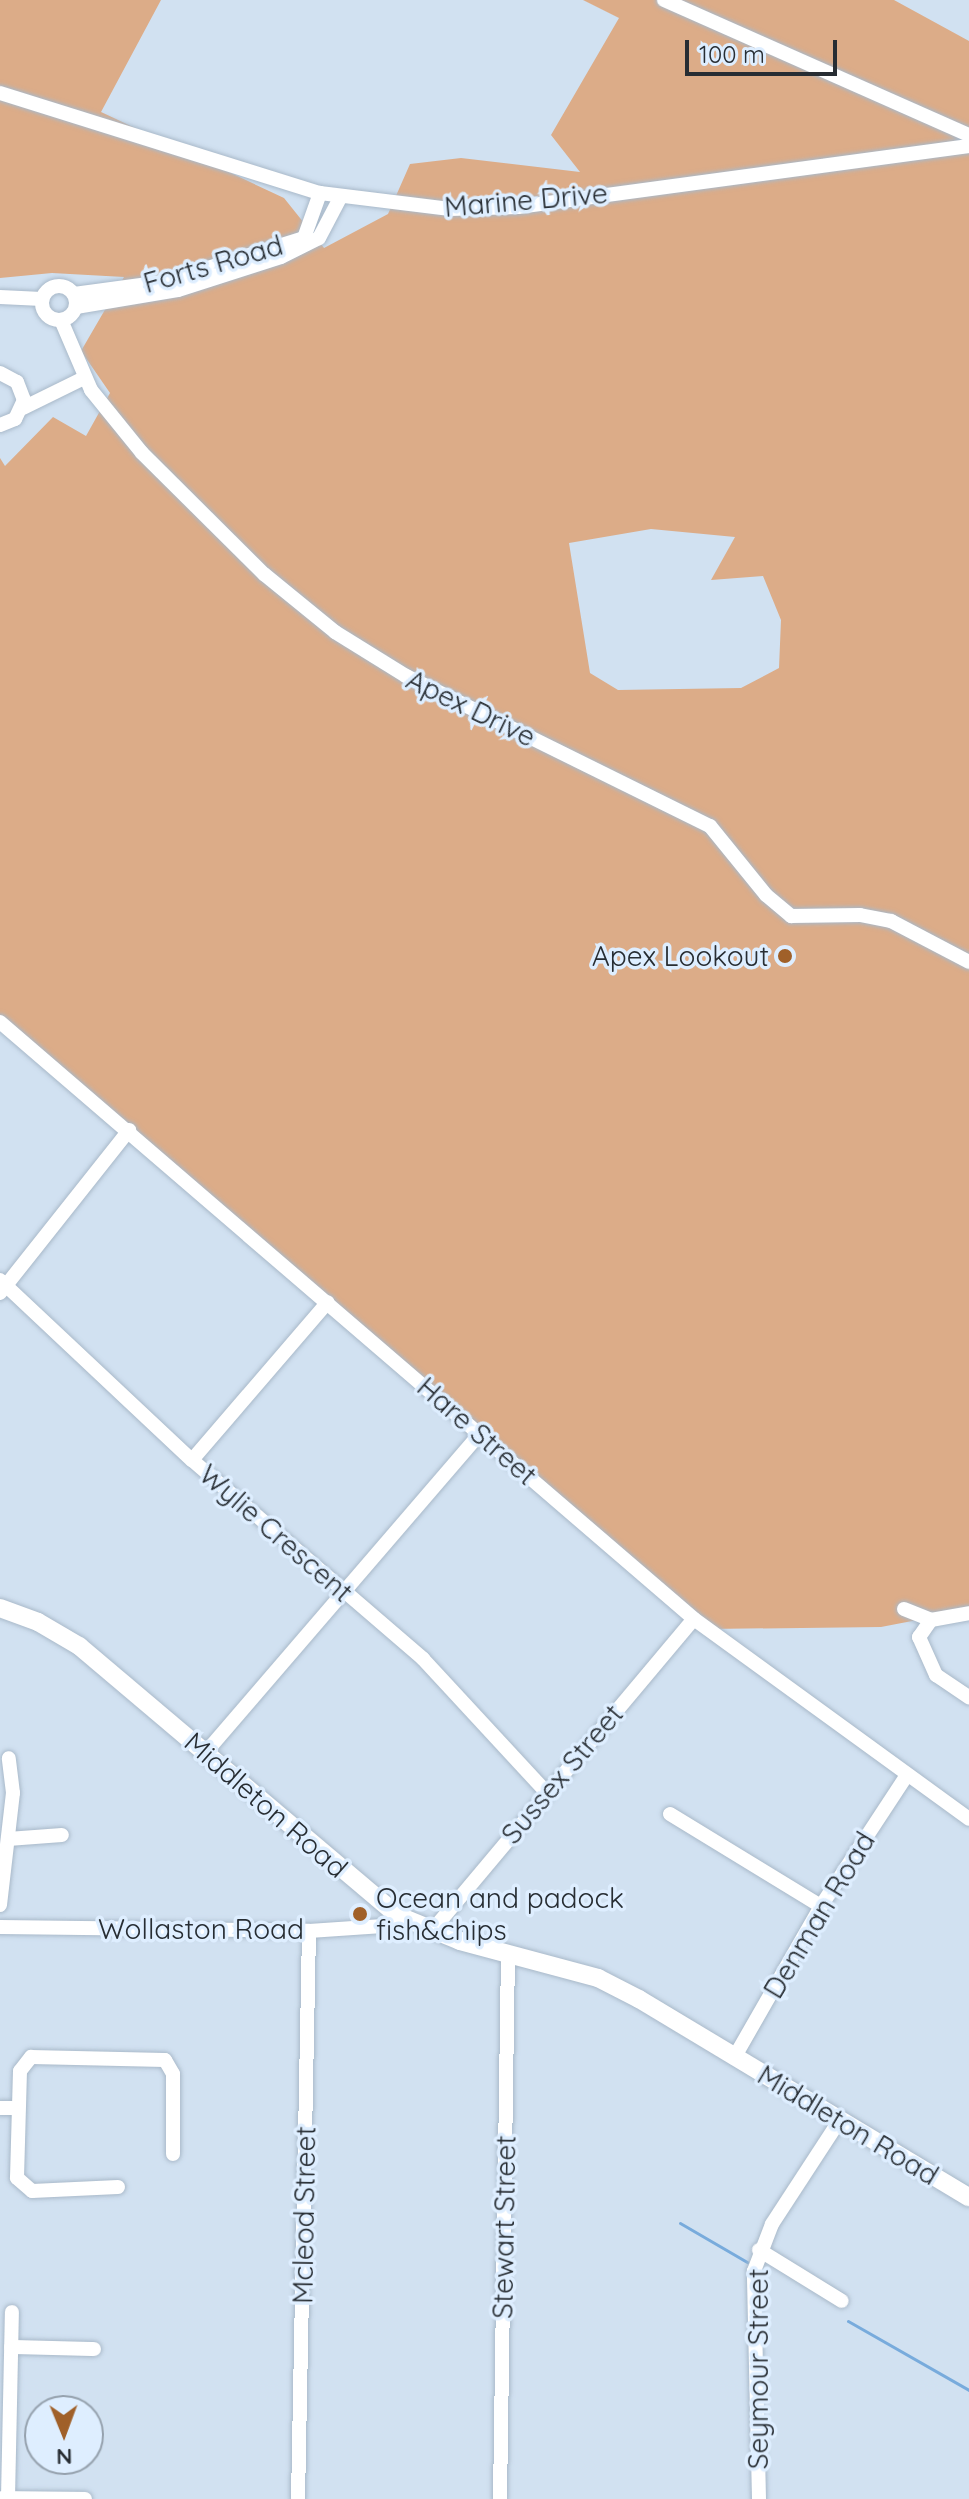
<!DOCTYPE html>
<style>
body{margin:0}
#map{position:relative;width:969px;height:2499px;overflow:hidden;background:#d1e1f1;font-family:Quicksand,sans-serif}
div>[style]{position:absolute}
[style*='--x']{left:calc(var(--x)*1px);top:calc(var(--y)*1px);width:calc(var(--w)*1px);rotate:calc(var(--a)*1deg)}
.green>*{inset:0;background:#dcac88}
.stream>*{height:3px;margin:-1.5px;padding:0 1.5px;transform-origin:1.5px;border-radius:1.5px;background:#78abdc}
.roads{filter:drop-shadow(0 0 2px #a9b9c9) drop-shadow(0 0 2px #a9b9c9)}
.minor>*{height:14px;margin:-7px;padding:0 7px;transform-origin:7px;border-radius:7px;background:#fff}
.minor>.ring{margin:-7px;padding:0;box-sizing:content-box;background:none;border:14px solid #fff;border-radius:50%}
.major>*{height:18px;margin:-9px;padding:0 9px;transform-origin:9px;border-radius:9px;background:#fff}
.dots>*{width:22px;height:22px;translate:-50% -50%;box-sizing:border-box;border:4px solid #deeeff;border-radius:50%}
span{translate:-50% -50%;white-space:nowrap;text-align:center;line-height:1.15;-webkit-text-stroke:7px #deeeff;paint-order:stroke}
.street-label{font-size:28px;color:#272d33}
.poi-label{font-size:28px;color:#272d33}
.right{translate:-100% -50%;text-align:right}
.left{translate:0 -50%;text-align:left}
.north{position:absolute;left:24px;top:2395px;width:80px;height:80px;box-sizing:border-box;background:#deeeff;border:2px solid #95a1ad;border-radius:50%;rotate:179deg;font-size:22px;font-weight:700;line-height:32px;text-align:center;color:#272d33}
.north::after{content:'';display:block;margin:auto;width:28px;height:36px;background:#a06029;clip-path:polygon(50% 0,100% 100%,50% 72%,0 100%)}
.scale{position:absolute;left:685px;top:40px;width:152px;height:36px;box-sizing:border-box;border:4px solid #272d33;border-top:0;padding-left:10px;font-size:24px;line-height:28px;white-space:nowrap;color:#272d33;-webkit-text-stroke:6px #deeeff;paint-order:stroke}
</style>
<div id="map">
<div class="green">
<div style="clip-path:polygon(evenodd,0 0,161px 0,101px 112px,284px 198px,324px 248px,388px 214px,410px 164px,461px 158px,580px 172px,551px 135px,619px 18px,583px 0,894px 0,969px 41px,969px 1610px,881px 1627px,708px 1629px,0 1023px,0 458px,5px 466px,53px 417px,86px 436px,110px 393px,81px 351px,124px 277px,52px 273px,0 278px,0 0,651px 529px,735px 537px,711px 580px,763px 576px,781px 620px,779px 668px,741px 688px,618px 690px,590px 673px,569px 543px,651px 529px)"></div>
</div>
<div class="stream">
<div style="--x:680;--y:2223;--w:78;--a:30.2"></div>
<div style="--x:848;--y:2321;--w:139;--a:29.7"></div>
</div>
<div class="roads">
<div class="minor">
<div style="--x:664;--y:0;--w:334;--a:23.9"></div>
<div style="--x:0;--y:93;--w:335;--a:17.4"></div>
<div style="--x:320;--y:193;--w:131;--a:7"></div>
<div style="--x:450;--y:209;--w:68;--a:-1.7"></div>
<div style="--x:518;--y:207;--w:455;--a:-7.7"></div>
<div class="ring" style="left:42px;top:286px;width:20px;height:20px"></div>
<div style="--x:74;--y:294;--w:90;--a:-7.7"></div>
<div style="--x:163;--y:282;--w:148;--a:-17.3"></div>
<div style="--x:304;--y:238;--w:48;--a:-70.4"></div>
<div style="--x:0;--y:297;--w:42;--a:2.7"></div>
<div style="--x:76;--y:307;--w:103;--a:-9.5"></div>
<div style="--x:178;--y:290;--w:108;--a:-17.8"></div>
<div style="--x:281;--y:257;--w:42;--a:-26.6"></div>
<div style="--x:319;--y:238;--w:45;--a:-62.3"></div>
<div style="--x:61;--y:320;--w:76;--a:66.8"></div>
<div style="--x:91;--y:390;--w:81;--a:51"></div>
<div style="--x:142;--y:453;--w:172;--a:44.8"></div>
<div style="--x:264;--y:574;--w:92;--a:39.2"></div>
<div style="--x:335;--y:632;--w:84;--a:31.8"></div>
<div style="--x:406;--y:676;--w:339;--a:26.3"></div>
<div style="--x:710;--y:826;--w:89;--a:50.9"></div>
<div style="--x:766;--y:895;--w:33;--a:40"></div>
<div style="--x:791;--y:916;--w:69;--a:-0.8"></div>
<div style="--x:860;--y:915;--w:32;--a:11"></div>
<div style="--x:891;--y:921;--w:88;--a:27.7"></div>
<div style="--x:0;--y:373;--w:19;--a:28"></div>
<div style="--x:17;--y:382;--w:19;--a:69"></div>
<div style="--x:24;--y:400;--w:21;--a:115"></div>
<div style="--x:15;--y:419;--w:16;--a:158"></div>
<div style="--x:23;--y:408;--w:68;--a:-26.2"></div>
<div style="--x:0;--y:1022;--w:915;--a:40.7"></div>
<div style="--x:694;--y:1619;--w:340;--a:36"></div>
<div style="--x:0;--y:1280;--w:263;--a:43.2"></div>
<div style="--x:192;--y:1460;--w:305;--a:40.7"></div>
<div style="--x:423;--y:1659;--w:181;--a:47.2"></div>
<div style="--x:0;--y:1293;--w:208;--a:-51.6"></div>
<div style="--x:192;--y:1460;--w:208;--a:-49.3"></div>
<div style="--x:904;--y:1609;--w:29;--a:22"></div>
<div style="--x:931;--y:1620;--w:21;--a:125"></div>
<div style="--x:919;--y:1637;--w:42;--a:65.9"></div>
<div style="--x:936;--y:1675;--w:40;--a:34"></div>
<div style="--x:931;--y:1620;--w:39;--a:-10"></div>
<div style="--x:207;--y:1751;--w:418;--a:-49.3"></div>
<div style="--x:670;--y:1814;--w:177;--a:31.4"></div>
<div style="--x:8;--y:1839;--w:54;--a:-4.2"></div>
<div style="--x:0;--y:1905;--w:113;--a:-83.4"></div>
<div style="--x:13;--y:1793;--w:35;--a:-97"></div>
<div style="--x:0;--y:1927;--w:309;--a:0.7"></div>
<div style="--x:309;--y:1931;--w:74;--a:-3.9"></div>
<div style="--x:383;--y:1926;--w:19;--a:-32"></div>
<div style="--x:432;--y:1931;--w:407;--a:-50"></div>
<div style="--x:734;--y:2058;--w:175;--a:-60.2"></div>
<div style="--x:821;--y:1906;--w:157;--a:-56.7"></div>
<div style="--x:0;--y:2108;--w:16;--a:0"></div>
<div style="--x:118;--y:2187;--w:86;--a:177.3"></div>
<div style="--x:32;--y:2191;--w:20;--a:-139"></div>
<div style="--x:17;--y:2178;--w:107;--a:-88.4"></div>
<div style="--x:20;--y:2071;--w:18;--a:-52"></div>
<div style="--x:31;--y:2057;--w:134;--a:1.3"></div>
<div style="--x:165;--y:2060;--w:16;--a:60"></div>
<div style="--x:173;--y:2074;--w:80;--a:90"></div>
<div style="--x:759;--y:2250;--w:97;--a:31.6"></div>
<div style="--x:11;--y:2347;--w:83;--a:1.4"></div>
<div style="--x:2;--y:2498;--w:83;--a:0.7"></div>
<div style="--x:8;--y:2498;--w:186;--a:-88.8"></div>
<div style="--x:298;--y:2499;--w:568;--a:-88.89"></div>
<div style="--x:500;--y:2499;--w:543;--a:-89.16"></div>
<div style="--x:759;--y:2499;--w:228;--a:-91.3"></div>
<div style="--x:754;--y:2271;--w:50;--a:-69"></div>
<div style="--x:772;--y:2224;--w:126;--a:-56.9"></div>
</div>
<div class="major">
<div style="--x:0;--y:1608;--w:40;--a:20.2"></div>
<div style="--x:38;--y:1622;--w:48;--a:30.3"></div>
<div style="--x:79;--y:1646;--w:419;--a:40.2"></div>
<div style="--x:399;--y:1916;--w:66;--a:22.3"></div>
<div style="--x:460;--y:1941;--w:143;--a:15"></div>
<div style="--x:598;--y:1978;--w:46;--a:27.1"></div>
<div style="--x:639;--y:1999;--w:385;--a:31"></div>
</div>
</div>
<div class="dots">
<div style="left:785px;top:956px;background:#a06029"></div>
<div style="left:360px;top:1914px;background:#a06029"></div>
</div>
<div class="street-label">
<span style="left:526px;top:200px;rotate:-5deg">Marine Drive</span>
<span style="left:213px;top:264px;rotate:-16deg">Forts Road</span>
<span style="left:471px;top:708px;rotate:26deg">Apex Drive</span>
<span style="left:477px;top:1431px;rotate:41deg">Hare Street</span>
<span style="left:276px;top:1533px;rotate:41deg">Wylie Crescent</span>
<span style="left:562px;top:1774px;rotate:-50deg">Sussex Street</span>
<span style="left:266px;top:1805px;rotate:41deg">Middleton Road</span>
<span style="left:819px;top:1915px;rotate:-59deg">Denman Road</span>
<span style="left:201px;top:1929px">Wollaston Road</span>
<span style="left:848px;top:2125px;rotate:31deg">Middleton Road</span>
<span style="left:304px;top:2215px;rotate:-89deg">Mcleod Street</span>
<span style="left:504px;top:2227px;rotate:-89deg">Stewart Street</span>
<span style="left:758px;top:2369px;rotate:-90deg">Seymour Street</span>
</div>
<div class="poi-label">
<span class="right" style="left:769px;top:956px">Apex Lookout</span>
<span class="left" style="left:376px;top:1914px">Ocean and padock<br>fish&amp;chips</span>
</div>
<div class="north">N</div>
<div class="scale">100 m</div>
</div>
